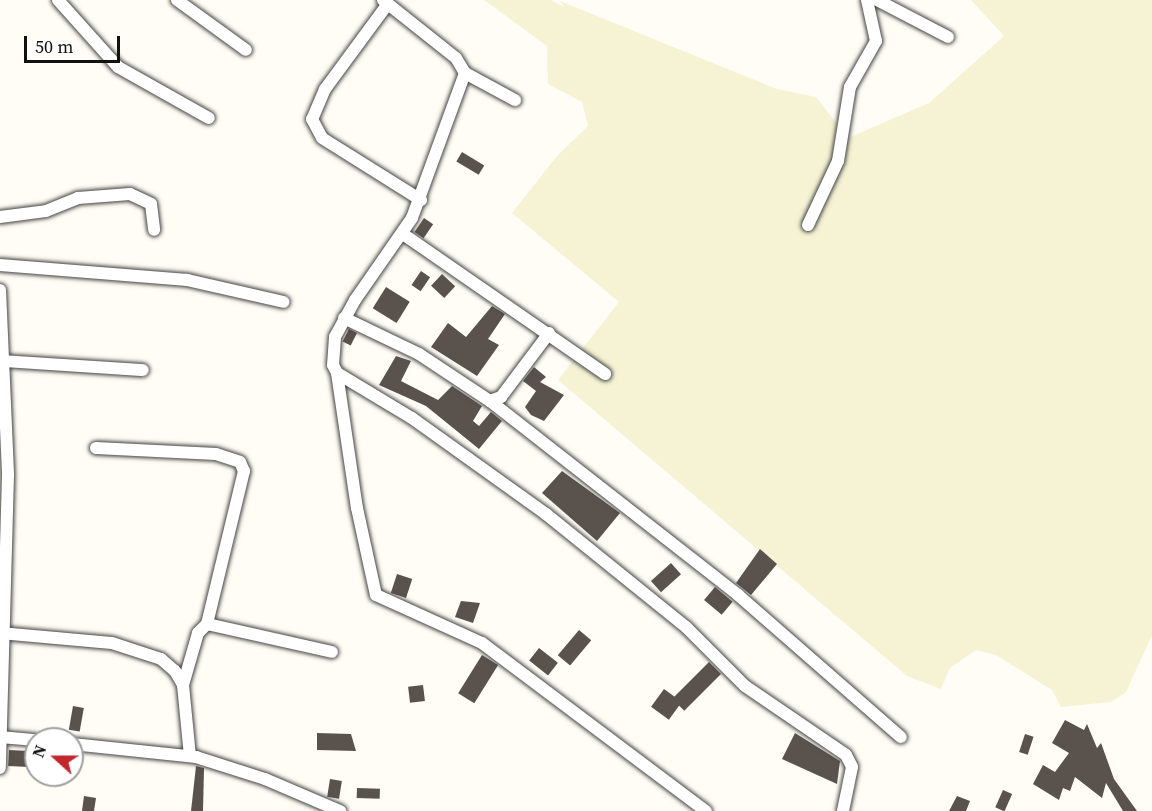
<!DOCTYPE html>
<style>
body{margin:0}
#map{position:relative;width:1152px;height:811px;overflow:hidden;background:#fffdf5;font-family:"Source Serif 4",serif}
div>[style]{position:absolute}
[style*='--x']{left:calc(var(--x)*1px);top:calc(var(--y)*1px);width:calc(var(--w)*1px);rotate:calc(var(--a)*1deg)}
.farmland>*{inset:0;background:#f6f3d4}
.building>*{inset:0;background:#5a524d;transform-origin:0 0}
.roads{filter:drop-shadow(0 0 2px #444) drop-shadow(0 0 2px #444)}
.minor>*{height:12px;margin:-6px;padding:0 6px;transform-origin:6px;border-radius:6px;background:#fff}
span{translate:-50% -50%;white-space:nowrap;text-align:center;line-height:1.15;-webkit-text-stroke:6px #fff;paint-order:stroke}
.north{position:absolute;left:24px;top:727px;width:60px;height:60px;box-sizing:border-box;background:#fff;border:2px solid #a0a0a0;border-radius:50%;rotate:291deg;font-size:16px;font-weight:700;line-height:24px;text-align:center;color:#111}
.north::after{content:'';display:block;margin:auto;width:21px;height:27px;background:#c4262e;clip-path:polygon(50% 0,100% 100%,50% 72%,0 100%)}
.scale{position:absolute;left:24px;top:36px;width:96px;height:27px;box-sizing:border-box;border:3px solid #111;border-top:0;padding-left:8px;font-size:18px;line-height:21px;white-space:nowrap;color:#111;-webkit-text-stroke:4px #fff;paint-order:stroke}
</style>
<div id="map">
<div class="farmland">
<div style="clip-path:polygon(484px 0,551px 0,564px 7px,560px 1px,777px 89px,816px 97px,848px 138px,929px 103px,1004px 36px,971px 0,1152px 0,1152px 635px,1126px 692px,1111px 702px,1061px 707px,1052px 690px,996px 655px,976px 650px,950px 668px,941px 689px,907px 676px,558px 380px,619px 302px,512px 213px,557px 156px,588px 126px,582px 102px,548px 84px,547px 46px)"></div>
</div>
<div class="building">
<div style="left:462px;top:152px;width:26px;height:11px;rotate:31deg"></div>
<div style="left:424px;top:218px;width:11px;height:17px;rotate:34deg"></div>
<div style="left:421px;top:271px;width:11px;height:17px;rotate:34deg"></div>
<div style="left:442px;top:274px;width:18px;height:16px;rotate:43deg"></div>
<div style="left:386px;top:287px;width:28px;height:25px;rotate:32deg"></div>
<div style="clip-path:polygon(492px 306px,505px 314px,488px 339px,499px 345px,477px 376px,431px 347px,448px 323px,466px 337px)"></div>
<div style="left:349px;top:329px;width:9px;height:14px;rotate:27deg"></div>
<div style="clip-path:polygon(396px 356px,411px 361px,401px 381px,438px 400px,452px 386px,482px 406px,473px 421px,479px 426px,491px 412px,502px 421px,479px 449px,426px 406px,379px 385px)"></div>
<div style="clip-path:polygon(534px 367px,546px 377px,540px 382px,564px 395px,544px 421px,531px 415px,525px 407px,536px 391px,523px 381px)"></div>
<div style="clip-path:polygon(562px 471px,620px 513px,597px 541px,542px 493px)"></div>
<div style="clip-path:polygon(760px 549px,777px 564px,751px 595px,736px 583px)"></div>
<div style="left:671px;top:563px;width:15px;height:27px;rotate:48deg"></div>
<div style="left:397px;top:574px;width:16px;height:20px;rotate:18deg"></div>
<div style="left:715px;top:587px;width:23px;height:17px;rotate:40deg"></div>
<div style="clip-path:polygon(461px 601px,480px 603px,473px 623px,455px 617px)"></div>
<div style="left:579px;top:630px;width:16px;height:33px;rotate:40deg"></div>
<div style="left:539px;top:648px;width:24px;height:16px;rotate:38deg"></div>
<div style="left:482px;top:655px;width:19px;height:45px;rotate:32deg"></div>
<div style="left:709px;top:662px;width:17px;height:52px;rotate:45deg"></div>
<div style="left:423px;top:685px;width:16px;height:15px;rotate:83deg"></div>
<div style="left:664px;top:689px;width:22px;height:22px;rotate:36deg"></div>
<div style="left:73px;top:706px;width:11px;height:24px;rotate:10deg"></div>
<div style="clip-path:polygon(1065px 720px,1084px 730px,1087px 724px,1097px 748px,1101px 743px,1114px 779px,1137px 811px,1123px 811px,1106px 783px,1102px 798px,1075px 777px,1070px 791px,1063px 788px,1059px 800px,1033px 784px,1043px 765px,1055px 772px,1069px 753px,1052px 743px)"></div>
<div style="clip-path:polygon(317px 733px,351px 734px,356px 751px,317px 750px)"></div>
<div style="clip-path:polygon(795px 733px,840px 761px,837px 784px,782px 759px)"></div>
<div style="left:1025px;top:734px;width:9px;height:19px;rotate:18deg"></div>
<div style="left:9px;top:750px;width:21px;height:16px;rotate:3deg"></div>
<div style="clip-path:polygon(196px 766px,204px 768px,203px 811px,191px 811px)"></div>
<div style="left:330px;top:779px;width:12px;height:18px;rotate:9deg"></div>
<div style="left:357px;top:788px;width:23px;height:10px;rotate:2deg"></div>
<div style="left:1003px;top:790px;width:10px;height:19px;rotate:24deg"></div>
<div style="clip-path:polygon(84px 796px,96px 798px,94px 811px,82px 811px)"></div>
<div style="clip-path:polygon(957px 796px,970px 801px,966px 811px,949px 811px)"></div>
</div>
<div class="roads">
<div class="minor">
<div style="--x:58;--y:0;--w:90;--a:48.2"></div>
<div style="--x:118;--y:67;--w:104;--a:29.3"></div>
<div style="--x:177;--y:0;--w:85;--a:35.9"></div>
<div style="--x:383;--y:0;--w:93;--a:38.5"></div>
<div style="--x:456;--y:58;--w:17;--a:59"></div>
<div style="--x:465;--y:73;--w:154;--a:110.1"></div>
<div style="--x:412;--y:218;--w:100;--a:124.8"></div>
<div style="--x:355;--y:300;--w:42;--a:118.4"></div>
<div style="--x:335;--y:337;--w:28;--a:94"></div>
<div style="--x:333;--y:365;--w:9;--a:63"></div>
<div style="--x:337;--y:373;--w:87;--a:31"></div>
<div style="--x:412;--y:418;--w:165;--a:35.6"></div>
<div style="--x:546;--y:514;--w:180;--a:38.9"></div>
<div style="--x:686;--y:627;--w:83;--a:45"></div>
<div style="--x:745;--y:686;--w:122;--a:34.3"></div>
<div style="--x:846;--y:755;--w:13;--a:63"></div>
<div style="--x:852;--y:767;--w:45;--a:101.6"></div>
<div style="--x:877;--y:0;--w:80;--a:27.5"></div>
<div style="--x:387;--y:5;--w:104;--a:126.4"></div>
<div style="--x:325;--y:89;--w:33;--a:113"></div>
<div style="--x:312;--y:119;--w:21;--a:62"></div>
<div style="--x:322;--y:138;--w:117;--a:32.1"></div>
<div style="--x:465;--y:73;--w:57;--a:28.4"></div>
<div style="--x:0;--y:217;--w:46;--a:-7.4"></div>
<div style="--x:46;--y:211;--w:35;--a:-22"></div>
<div style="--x:78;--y:198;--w:52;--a:-4.4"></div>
<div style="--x:130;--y:194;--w:23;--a:25"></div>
<div style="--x:151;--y:204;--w:26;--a:83"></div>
<div style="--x:808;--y:225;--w:71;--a:-64.9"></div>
<div style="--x:838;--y:161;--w:75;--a:-80.8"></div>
<div style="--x:850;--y:87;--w:53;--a:-60.5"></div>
<div style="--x:876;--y:41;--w:42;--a:-102.4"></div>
<div style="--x:403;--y:234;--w:246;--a:34.7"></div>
<div style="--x:0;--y:265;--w:188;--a:4.6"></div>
<div style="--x:187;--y:280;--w:99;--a:12.8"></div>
<div style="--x:0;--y:290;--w:185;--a:87.5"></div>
<div style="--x:8;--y:475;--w:293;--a:91.6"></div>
<div style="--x:344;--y:318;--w:83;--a:25.6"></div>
<div style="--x:419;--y:354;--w:85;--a:33.5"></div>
<div style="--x:490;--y:401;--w:12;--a:-20"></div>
<div style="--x:501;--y:397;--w:80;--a:-53.1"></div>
<div style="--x:3;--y:361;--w:140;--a:3.7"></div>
<div style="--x:337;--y:373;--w:136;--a:81.6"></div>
<div style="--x:357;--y:508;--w:89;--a:77.7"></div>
<div style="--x:376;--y:595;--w:116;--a:24.4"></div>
<div style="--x:482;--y:643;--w:280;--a:36.9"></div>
<div style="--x:490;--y:401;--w:315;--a:38"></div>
<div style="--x:738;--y:595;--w:216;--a:41.1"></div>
<div style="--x:96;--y:448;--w:120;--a:2.9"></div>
<div style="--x:216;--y:454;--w:25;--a:18"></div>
<div style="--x:240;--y:462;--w:10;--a:66"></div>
<div style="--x:244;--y:471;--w:157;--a:103.6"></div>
<div style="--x:0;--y:633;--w:112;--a:5.1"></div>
<div style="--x:112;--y:643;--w:52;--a:18.1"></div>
<div style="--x:161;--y:659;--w:18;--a:41"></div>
<div style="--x:175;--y:671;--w:16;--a:60"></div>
<div style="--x:183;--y:685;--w:71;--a:84.4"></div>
<div style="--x:183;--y:685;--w:54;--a:-73.9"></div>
<div style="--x:198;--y:633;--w:13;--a:-45"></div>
<div style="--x:207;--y:624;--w:128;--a:12.6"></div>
<div style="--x:0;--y:737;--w:36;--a:5"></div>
<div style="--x:72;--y:744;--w:125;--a:6"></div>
<div style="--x:196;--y:757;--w:72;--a:17.7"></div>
<div style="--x:265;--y:779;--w:82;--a:23.1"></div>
</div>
</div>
<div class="north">N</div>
<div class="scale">50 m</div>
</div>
